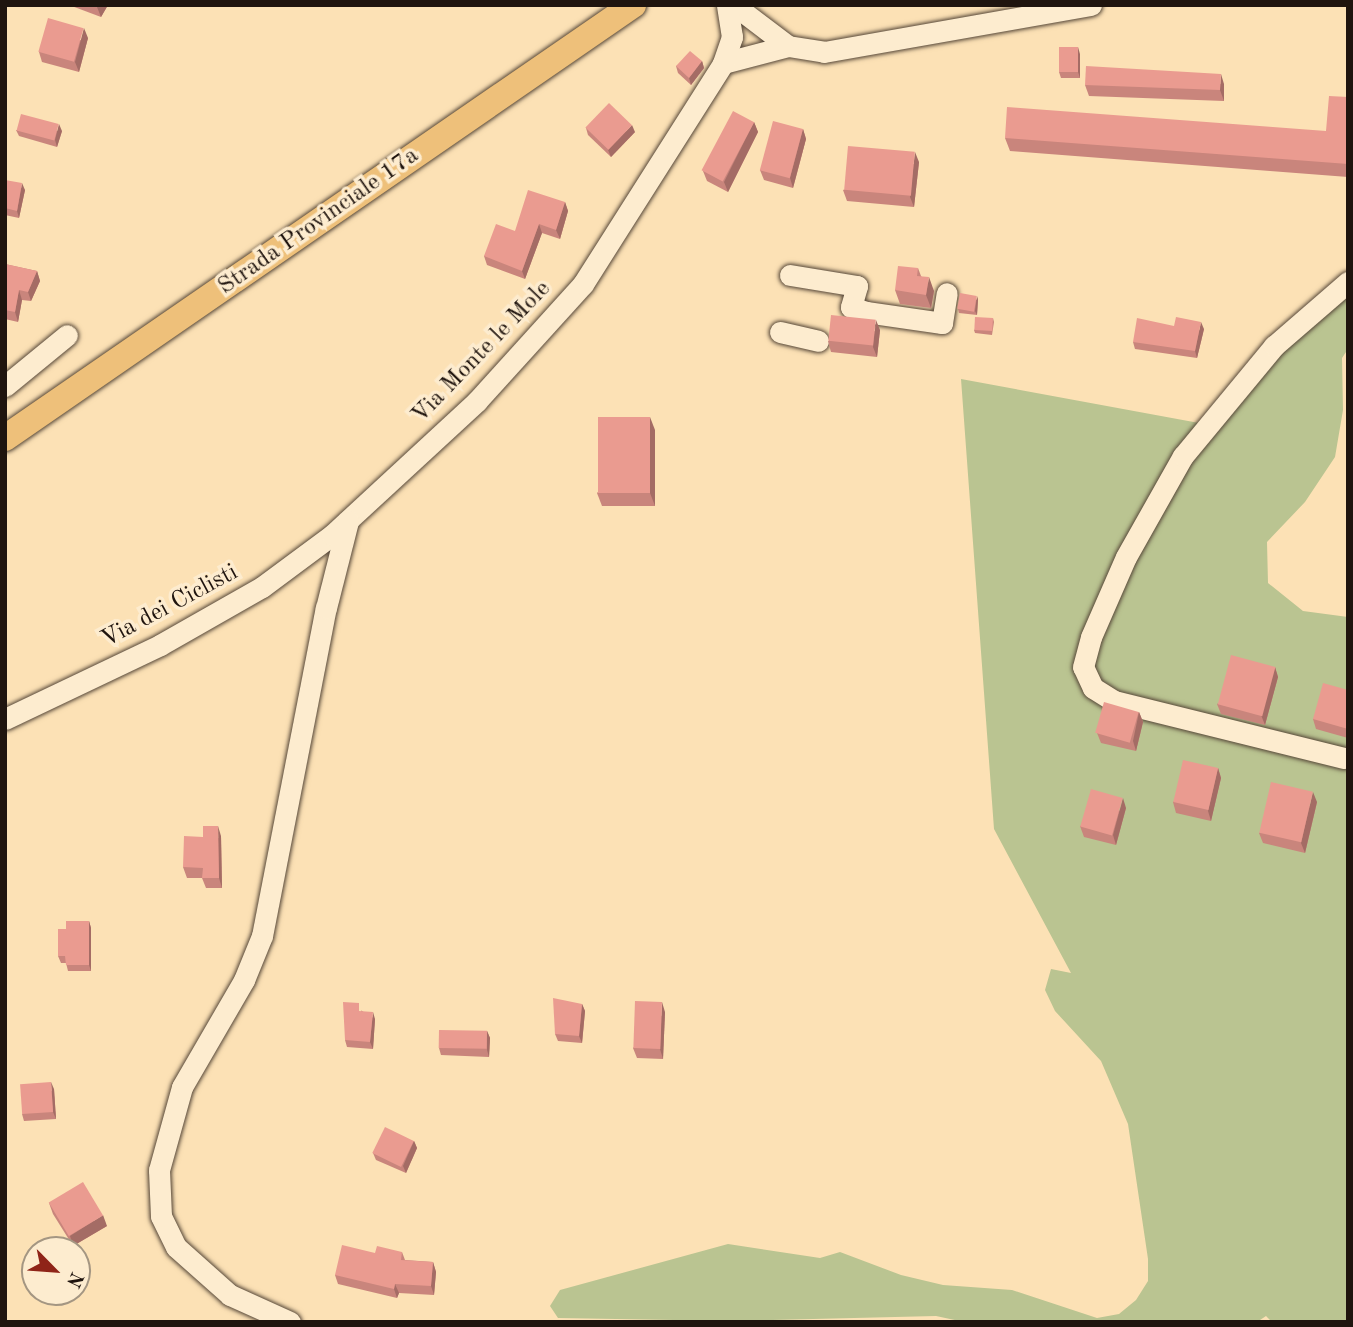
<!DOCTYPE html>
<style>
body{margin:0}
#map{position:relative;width:1353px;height:1327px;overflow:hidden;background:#fce1b5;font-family:"Old Standard TT",serif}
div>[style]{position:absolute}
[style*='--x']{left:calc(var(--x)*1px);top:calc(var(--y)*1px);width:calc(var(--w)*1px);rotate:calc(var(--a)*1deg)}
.green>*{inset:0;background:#bac491}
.roads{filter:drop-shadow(0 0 2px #564738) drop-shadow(0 0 2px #564738)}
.minor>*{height:21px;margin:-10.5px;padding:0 10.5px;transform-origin:10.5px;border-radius:10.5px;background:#fdeccf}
.major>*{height:26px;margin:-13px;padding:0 13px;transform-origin:13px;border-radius:13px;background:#eec07a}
.wall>*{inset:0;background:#c9857c}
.shaded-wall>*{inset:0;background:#a46c65}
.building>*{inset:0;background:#ea9b90;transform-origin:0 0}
span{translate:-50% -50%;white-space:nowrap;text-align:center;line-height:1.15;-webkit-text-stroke:7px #fdeccf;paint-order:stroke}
.street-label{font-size:24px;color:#1f140e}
.frame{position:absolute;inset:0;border:7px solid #1f140e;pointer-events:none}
.north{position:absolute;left:21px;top:1236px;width:70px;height:70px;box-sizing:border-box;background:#fdeccf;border:2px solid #a49682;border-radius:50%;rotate:115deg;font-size:19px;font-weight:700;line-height:28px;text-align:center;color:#1f140e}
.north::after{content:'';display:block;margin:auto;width:24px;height:32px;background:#8f2418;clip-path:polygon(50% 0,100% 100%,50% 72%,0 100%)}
</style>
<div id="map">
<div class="green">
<div style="clip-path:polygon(1348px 289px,1348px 349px,1342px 358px,1343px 410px,1335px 457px,1305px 502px,1267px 542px,1268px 583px,1303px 611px,1348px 617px,1348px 1322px,1272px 1322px,1266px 1316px,1257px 1322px,964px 1322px,936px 1316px,732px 1321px,558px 1318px,550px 1306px,560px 1290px,728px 1244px,820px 1258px,840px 1252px,901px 1275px,943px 1285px,1012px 1290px,1097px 1318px,1119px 1314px,1136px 1300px,1148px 1281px,1148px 1259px,1128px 1124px,1101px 1061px,1055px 1011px,1045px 990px,1051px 969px,1071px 973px,994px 829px,961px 379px,1199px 423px)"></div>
</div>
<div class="roads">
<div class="minor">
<div style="--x:734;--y:5;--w:68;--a:37.2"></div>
<div style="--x:788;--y:46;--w:36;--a:9"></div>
<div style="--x:824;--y:52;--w:271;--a:-10"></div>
<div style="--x:723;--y:63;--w:67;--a:-14.7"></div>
<div style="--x:790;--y:275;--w:68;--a:9.3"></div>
<div style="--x:857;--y:286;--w:22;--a:106"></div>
<div style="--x:851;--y:307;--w:16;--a:18"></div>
<div style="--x:866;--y:312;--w:77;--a:8.2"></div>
<div style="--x:942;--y:323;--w:30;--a:-81"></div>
<div style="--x:780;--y:332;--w:39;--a:13"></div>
<div style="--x:5;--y:386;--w:80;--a:-39.4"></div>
<div style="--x:5;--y:719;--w:172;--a:-25.5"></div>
<div style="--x:160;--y:645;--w:117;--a:-29.6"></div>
<div style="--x:262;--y:587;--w:87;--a:-36.6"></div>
<div style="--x:332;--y:535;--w:197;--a:-42.7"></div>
<div style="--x:477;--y:401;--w:158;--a:-47.8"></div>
<div style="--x:583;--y:284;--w:262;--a:-57.6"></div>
<div style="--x:723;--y:63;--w:28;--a:-71"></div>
<div style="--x:732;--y:37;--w:32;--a:-99"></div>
<div style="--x:1344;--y:758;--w:237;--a:-166.1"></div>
<div style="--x:1114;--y:701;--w:25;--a:-148"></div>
<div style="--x:1093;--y:688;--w:23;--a:-115"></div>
<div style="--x:1083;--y:667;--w:31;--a:-75"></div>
<div style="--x:1091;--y:637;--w:87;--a:-66.4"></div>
<div style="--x:1126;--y:557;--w:116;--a:-60.6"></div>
<div style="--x:1183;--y:456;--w:143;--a:-50.4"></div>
<div style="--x:1274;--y:346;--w:98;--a:-40.9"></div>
<div style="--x:290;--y:1322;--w:66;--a:-155.8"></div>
<div style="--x:230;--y:1295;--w:72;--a:-138.4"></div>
<div style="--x:176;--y:1247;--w:34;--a:-116"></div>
<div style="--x:161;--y:1216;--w:46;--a:-92.5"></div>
<div style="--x:159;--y:1170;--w:86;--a:-74.5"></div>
<div style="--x:182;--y:1087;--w:124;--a:-59.9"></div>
<div style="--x:244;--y:980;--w:48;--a:-67.8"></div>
<div style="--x:262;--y:936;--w:334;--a:-79"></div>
<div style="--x:326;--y:608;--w:90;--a:-75.8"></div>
</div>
<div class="major">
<div style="--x:5;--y:438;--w:763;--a:-34.59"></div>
</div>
</div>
<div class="wall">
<div style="clip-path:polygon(69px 5px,108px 5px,101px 17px)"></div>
<div style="clip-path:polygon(88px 38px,79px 72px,42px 62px,39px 52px)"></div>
<div style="clip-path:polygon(1080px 54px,1080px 78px,1061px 78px,1059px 72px)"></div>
<div style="clip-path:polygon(702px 61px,704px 68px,691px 85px,678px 73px,676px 66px)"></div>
<div style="clip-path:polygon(1224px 84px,1224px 101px,1089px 96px,1085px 85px)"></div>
<div style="clip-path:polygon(1348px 97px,1348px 177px,1010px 151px,1005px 138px,1326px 131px)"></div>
<div style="clip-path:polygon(754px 122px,758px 132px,728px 192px,707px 181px,703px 171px)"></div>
<div style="clip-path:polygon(586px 128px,635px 132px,611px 157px,588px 135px)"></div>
<div style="clip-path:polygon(803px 129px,806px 139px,793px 188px,764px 180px,760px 170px)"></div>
<div style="clip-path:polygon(16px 130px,62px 131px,57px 147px,19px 136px)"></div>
<div style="clip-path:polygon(919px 162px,914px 207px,847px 201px,843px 190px)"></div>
<div style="clip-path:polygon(5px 180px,25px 190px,19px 218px,5px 215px)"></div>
<div style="clip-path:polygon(565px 202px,568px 211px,560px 239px,542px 233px,525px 279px,487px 265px,484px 256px,515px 231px)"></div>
<div style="clip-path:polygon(5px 264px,37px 271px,40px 281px,31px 301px,22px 300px,18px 322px,5px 319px)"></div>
<div style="clip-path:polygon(918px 268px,921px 276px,934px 291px,931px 308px,900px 304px,895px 290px)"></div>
<div style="clip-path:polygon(978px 299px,977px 315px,959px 313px,958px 309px)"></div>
<div style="clip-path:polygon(993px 318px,994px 322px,992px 335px,975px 333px,974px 330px)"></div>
<div style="clip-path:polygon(1204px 329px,1197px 358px,1135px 349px,1133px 342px)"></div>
<div style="clip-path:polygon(880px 330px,877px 357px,831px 352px,828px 341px)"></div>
<div style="clip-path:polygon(655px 430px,655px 506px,602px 506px,597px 493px)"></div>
<div style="clip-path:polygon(1275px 667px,1278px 677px,1265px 725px,1221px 714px,1217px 704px)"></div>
<div style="clip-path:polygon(1348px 690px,1348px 738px,1316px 729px,1313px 719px)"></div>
<div style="clip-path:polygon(1139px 712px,1143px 722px,1136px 751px,1101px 743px,1097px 733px)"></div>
<div style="clip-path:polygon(1218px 768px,1221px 778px,1211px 821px,1176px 813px,1173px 802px)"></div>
<div style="clip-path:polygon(1317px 802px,1305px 853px,1263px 843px,1259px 833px)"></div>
<div style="clip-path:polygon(1126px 808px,1116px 845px,1084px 837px,1080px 826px)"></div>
<div style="clip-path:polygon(221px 836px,222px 888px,206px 888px,202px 878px,187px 878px,183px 867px)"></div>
<div style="clip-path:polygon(89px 921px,91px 928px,91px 971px,68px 971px,66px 963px,61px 963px,58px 956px,66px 929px)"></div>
<div style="clip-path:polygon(582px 1004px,585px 1011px,582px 1043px,558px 1041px,555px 1034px)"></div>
<div style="clip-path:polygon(362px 1010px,362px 1011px,375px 1019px,373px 1049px,347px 1047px,345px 1040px)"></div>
<div style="clip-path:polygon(665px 1012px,663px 1059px,637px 1058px,633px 1048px)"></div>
<div style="clip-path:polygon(487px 1031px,490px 1038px,489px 1057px,441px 1055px,439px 1048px)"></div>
<div style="clip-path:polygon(54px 1089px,56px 1119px,24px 1121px,22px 1114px)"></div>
<div style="clip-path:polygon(414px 1141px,417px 1148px,406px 1173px,376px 1160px,373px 1153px)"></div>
<div style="clip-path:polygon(49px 1203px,107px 1226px,73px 1246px,53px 1214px)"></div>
<div style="clip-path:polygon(402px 1252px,405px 1260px,433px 1262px,436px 1272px,434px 1295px,399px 1293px,397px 1298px,338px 1284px,335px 1275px,375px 1253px)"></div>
</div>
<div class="shaded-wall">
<div style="clip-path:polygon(98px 5px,108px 5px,101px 17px,97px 7px)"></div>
<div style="clip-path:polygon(84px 28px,88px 38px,79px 72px,75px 62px)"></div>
<div style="clip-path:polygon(1078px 47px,1080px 54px,1080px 78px,1078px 72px)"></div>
<div style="clip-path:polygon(702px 61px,704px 68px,691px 85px,689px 78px)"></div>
<div style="clip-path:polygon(1221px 74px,1224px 84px,1224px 101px,1220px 90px)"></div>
<div style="clip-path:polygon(754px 122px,758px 132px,728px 192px,724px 182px)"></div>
<div style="clip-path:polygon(59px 124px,62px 131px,57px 147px,55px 140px)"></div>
<div style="clip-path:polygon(632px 125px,635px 132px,611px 157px,608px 150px)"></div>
<div style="clip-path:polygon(803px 129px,806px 139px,793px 188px,790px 178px)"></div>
<div style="clip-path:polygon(915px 152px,919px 162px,914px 207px,910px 197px)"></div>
<div style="clip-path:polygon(22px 183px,25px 190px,19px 218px,17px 211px)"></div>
<div style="clip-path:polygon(565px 202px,568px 211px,560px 239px,556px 230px)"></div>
<div style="clip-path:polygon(539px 224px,542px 233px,525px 279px,522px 271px)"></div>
<div style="clip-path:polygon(37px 271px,40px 281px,31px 301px,28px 292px)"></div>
<div style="clip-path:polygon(929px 277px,934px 291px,931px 308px,926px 295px)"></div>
<div style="clip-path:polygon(19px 290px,22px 300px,18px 322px,15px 312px)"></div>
<div style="clip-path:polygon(977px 296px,978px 299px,977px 315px,975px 311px)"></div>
<div style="clip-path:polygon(876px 320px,880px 330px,877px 357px,873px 347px)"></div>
<div style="clip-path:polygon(1201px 322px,1204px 329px,1197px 358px,1195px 351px)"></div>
<div style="clip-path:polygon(650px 417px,655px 430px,655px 506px,650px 493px)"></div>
<div style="clip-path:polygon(1275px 667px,1278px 677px,1265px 725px,1261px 715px)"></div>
<div style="clip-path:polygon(1139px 712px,1143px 722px,1136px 751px,1133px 741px)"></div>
<div style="clip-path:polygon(1218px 768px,1221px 778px,1211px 821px,1208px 811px)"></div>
<div style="clip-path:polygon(1313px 792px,1317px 802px,1305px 853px,1301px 843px)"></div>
<div style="clip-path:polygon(1123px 798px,1126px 808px,1116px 845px,1113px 835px)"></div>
<div style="clip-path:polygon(218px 826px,221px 836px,222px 888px,219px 878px)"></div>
<div style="clip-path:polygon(89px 921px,91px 928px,91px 971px,89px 965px)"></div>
<div style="clip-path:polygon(662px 1002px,665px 1012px,663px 1059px,660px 1049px)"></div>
<div style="clip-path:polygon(582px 1004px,585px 1011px,582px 1043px,579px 1036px)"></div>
<div style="clip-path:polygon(373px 1012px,375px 1019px,373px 1049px,370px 1042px)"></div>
<div style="clip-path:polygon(487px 1031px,490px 1038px,489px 1057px,487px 1050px)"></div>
<div style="clip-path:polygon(51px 1082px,54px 1089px,56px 1119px,53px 1112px)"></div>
<div style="clip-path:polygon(414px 1141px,417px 1148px,406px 1173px,403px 1166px)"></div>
<div style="clip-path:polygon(103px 1215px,107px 1226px,73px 1246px,70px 1236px)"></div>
<div style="clip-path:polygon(433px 1262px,436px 1272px,434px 1295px,431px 1286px)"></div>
<div style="clip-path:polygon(395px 1284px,399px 1293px,397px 1298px,394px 1289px)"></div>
</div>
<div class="building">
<div style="left:48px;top:18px;width:37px;height:35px;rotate:16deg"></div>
<div style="left:1059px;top:47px;width:19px;height:25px"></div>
<div style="clip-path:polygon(690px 51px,702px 61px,689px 78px,676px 66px)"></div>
<div style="clip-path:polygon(1086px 66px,1221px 74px,1220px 90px,1085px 85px)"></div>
<div style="clip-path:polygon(1329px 96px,1348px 97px,1348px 164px,1005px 138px,1007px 107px,1326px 131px)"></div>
<div style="left:609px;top:103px;width:32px;height:34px;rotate:44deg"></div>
<div style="left:733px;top:111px;width:24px;height:67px;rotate:28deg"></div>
<div style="left:21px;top:114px;width:39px;height:17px;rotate:15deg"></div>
<div style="left:773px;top:121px;width:31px;height:51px;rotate:15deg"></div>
<div style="left:848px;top:146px;width:67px;height:44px;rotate:5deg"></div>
<div style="clip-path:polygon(5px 180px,22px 183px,17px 211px,5px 208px)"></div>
<div style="clip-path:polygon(528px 190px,565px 202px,556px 230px,539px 224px,522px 271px,484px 256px,496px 224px,515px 231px)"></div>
<div style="clip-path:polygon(5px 264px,37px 271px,28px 292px,19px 290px,15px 312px,5px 310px)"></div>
<div style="clip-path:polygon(898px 266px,918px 268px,917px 276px,929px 277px,926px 295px,895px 290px)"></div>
<div style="left:960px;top:293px;width:17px;height:16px;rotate:10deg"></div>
<div style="left:831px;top:315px;width:45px;height:26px;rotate:6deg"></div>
<div style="left:975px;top:317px;width:18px;height:13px;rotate:3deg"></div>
<div style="clip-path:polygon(1176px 317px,1201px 322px,1195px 351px,1133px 342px,1137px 318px,1174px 326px)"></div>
<div style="left:598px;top:417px;width:52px;height:76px"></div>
<div style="left:1231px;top:655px;width:46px;height:51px;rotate:15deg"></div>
<div style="clip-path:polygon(1323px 683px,1348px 690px,1348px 729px,1313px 719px)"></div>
<div style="left:1104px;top:702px;width:36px;height:32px;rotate:16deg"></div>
<div style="left:1183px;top:760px;width:36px;height:43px;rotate:13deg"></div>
<div style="left:1271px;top:782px;width:43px;height:52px;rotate:13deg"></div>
<div style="left:1091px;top:789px;width:33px;height:39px;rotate:16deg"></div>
<div style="clip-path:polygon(203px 826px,218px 826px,219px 878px,202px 878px,203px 868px,183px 867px,184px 836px,203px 837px)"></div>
<div style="clip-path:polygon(66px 921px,89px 921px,89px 965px,66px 965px,65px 956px,58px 956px,58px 929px,66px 929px)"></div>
<div style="clip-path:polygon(553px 998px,582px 1004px,579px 1036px,555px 1034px)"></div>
<div style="left:635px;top:1001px;width:27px;height:47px;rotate:2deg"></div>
<div style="clip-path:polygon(343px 1002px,359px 1003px,359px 1011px,373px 1012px,370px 1042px,345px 1040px)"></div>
<div style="left:439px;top:1030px;width:48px;height:18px;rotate:1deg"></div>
<div style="left:51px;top:1082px;width:30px;height:31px;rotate:86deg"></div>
<div style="left:385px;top:1127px;width:32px;height:29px;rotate:26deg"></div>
<div style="left:83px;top:1182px;width:39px;height:40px;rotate:59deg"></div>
<div style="clip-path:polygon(342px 1245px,375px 1253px,377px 1246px,402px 1252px,401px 1260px,433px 1262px,431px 1286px,395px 1284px,394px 1289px,335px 1275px)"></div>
</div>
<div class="street-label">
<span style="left:319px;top:222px;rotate:-35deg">Strada Provinciale 17a</span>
<span style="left:482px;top:353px;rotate:-46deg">Via Monte le Mole</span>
<span style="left:170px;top:607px;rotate:-28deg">Via dei Ciclisti</span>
</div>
<div class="frame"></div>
<div class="north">N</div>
</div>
